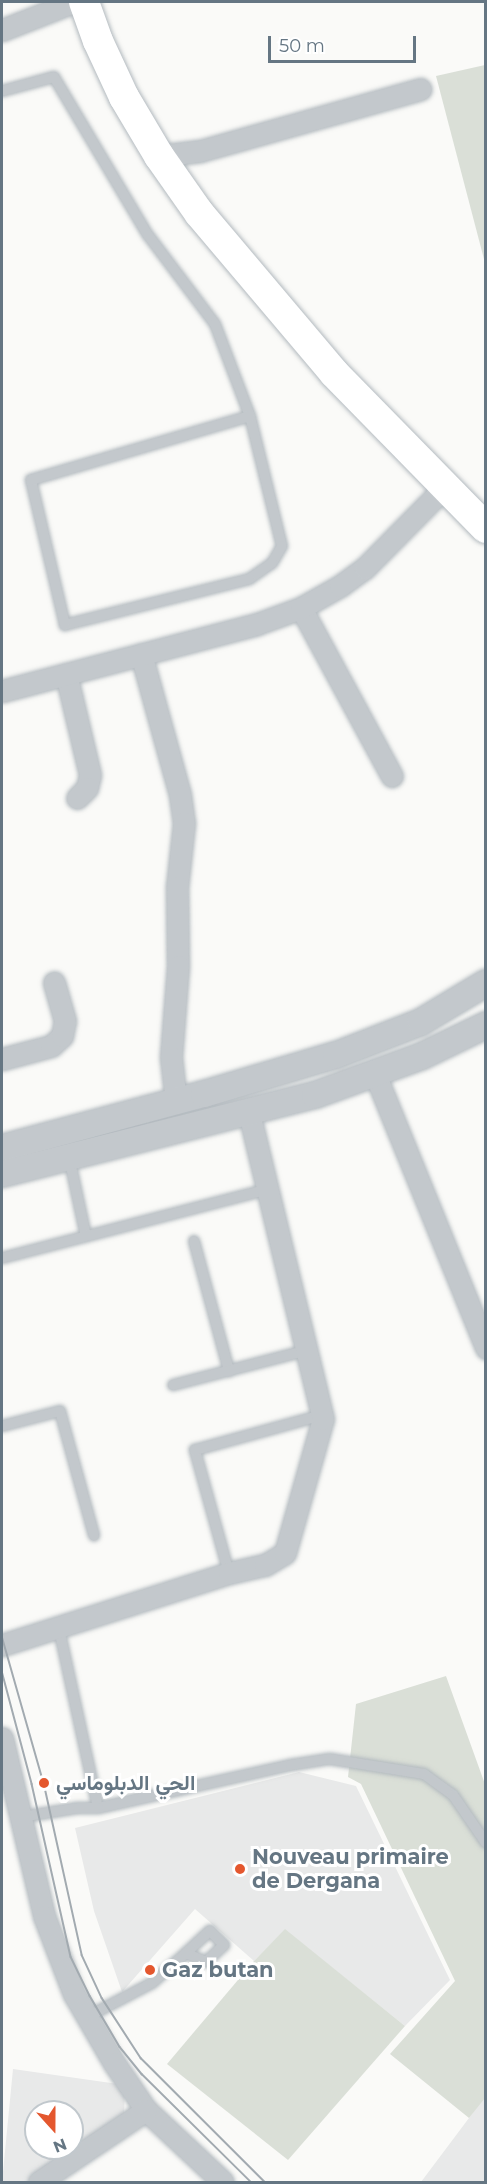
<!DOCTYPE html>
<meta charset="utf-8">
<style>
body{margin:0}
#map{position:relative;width:487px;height:2184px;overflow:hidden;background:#fafaf8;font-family:Montserrat,Vazirmatn,sans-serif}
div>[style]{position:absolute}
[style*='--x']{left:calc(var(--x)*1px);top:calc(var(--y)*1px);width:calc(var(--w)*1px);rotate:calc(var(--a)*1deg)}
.built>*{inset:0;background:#e8e9e9}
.green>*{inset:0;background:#dadfd7}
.roads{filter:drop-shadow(0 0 2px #b3babf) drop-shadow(0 0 2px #b3babf)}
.service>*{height:10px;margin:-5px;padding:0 5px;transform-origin:5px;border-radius:5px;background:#c3c8cc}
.minor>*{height:21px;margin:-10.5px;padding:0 10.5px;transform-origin:10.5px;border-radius:10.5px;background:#c3c8cc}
.tertiary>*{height:26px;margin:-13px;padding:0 13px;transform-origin:13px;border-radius:13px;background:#c3c8cc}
.secondary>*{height:30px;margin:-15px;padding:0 15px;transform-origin:15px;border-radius:15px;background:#fff}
.tram>*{height:1.5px;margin:-0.75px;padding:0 0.75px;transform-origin:0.75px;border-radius:0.75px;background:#a2aab0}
.dots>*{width:16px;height:16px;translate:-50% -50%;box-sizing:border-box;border:3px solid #fff;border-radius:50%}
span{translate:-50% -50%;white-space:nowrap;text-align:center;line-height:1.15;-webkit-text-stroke:6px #fff;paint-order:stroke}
.poi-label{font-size:21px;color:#657683;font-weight:700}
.left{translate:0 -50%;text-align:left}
.frame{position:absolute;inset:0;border:3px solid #657683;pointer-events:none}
.north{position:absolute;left:24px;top:2100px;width:60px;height:60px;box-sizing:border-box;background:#fff;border:2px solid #c1c8cd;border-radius:50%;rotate:159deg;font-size:16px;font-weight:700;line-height:24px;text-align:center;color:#657683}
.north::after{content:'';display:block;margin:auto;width:21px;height:27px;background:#e4572e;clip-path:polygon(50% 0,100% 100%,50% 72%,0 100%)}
.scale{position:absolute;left:268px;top:36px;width:148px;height:27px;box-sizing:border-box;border:3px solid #657683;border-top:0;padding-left:8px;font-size:18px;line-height:21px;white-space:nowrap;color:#657683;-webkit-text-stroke:4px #fff;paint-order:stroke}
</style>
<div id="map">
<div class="built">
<div style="clip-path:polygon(299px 1772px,356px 1786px,450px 1980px,405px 2026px,285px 1930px,254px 1961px,195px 1909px,122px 1992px,94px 1911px,75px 1828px)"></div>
<div style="clip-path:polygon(evenodd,13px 2069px,125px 2085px,124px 2117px,27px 2182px,2px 2182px,13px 2069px,36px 2112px,72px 2112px,72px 2148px,36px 2148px,36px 2112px)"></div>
<div style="clip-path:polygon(485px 2096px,485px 2182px,421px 2182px,469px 2118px)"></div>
</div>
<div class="green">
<div style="clip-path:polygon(485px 65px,486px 65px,485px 263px,436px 76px)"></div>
<div style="clip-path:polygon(446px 1676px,486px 1787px,485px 2098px,469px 2118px,390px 2054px,455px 1981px,361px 1784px,348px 1777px,356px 1704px)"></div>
<div style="clip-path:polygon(285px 1929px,405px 2026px,288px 2160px,167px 2064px,254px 1961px)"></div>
</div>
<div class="roads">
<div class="service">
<div style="--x:2;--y:91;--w:54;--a:-15.1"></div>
<div style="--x:54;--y:77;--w:184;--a:59.3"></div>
<div style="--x:148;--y:235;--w:111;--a:53"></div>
<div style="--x:215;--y:324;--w:98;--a:69.2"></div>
<div style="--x:250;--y:416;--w:134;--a:76.2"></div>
<div style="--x:282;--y:546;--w:20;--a:120"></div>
<div style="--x:272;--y:563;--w:28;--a:145"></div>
<div style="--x:249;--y:579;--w:190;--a:166"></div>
<div style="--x:65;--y:625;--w:149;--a:-103.2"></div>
<div style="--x:31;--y:480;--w:228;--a:-16.3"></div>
<div style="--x:69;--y:1157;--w:81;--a:77.9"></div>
<div style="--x:194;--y:1241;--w:135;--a:74.9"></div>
<div style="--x:2;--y:1258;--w:275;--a:-14.5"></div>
<div style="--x:173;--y:1385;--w:139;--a:-14.5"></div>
<div style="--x:2;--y:1426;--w:60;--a:-14.5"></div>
<div style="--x:60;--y:1411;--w:129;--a:74.7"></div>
<div style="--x:229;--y:1573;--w:128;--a:-105.5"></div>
<div style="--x:195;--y:1450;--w:132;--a:-15.4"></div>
<div style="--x:59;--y:1629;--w:183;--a:77.7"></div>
<div style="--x:98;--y:1808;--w:198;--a:-12.6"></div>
<div style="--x:291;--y:1765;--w:39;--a:-9"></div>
<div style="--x:330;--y:1759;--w:95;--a:9.1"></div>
<div style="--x:424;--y:1774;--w:36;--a:36"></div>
<div style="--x:453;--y:1795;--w:58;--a:55.5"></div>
<div style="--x:21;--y:1817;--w:58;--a:-9"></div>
<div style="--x:78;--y:1808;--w:20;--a:0"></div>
<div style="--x:87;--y:2017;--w:73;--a:-27.6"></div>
<div style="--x:152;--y:1983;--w:45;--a:-41.4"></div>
<div style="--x:186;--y:1953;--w:33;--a:-43"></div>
<div style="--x:210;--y:1931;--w:20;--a:45"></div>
<div style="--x:224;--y:1945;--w:25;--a:137"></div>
<div style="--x:206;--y:1962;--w:22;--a:-156"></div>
</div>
<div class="minor">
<div style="--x:2;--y:30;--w:76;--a:-21.5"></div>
<div style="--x:159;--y:156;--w:41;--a:-7"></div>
<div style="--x:200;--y:151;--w:229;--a:-15.7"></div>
<div style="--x:301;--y:608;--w:191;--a:61.6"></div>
<div style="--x:141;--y:654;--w:146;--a:74.5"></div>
<div style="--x:180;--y:795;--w:28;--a:82"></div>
<div style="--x:184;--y:823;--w:64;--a:96.2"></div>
<div style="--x:177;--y:887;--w:79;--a:89.3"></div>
<div style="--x:178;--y:966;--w:91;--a:94.4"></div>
<div style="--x:171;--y:1057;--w:45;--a:83.7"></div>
<div style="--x:66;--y:674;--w:104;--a:76.6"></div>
<div style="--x:90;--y:775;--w:13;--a:103"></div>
<div style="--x:87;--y:788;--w:14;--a:135"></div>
<div style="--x:2;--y:691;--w:264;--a:-14.7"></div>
<div style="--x:257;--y:624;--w:47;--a:-20"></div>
<div style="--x:301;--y:608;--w:45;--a:-29.4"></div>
<div style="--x:340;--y:586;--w:31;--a:-36"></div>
<div style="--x:365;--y:568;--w:114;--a:-45.4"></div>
<div style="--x:2;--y:1059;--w:51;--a:-14.9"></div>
<div style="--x:51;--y:1046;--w:15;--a:-42"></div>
<div style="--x:62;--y:1036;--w:15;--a:-79"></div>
<div style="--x:65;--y:1021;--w:40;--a:-106"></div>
<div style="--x:375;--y:1074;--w:296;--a:67.9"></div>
<div style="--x:2;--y:1645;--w:238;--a:-17.6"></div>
<div style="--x:229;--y:1573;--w:37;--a:-13"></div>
<div style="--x:265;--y:1565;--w:23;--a:-31"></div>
<div style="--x:285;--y:1553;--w:139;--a:-74.2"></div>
<div style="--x:323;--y:1419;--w:315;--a:-103.6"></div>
<div style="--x:2;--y:1738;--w:183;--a:76.7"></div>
<div style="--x:44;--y:1916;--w:84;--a:69"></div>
<div style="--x:74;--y:1994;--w:80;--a:59.9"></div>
<div style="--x:114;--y:2063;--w:57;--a:55.8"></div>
<div style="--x:146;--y:2110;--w:105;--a:43.1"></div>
<div style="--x:39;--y:2182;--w:129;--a:-33.9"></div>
</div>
<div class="tertiary">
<div style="--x:2;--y:1148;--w:209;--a:-15"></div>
<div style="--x:204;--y:1094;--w:138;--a:-16.5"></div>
<div style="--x:336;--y:1055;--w:91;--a:-21.2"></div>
<div style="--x:421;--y:1022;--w:76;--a:-31"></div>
<div style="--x:2;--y:1174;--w:323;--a:-14.2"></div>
<div style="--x:315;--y:1095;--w:114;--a:-20"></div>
<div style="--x:422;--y:1056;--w:71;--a:-25.8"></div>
</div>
<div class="secondary">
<div style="--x:84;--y:2;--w:41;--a:70.3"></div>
<div style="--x:98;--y:41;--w:62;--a:65.1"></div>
<div style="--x:124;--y:97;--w:69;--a:59.3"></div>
<div style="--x:159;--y:156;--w:70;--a:54.9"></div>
<div style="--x:199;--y:213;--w:209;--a:49.8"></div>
<div style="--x:334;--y:373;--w:217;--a:45.6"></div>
</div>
</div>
<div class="tram">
<div style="--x:2;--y:1636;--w:153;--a:74.1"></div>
<div style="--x:44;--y:1783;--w:176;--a:77.5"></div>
<div style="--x:82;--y:1955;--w:47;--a:65.1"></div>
<div style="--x:102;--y:1998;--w:72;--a:57"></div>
<div style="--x:141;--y:2058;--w:175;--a:45"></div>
<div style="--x:2;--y:1671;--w:117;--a:75.1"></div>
<div style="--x:32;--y:1784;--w:177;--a:77.3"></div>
<div style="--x:71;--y:1957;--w:43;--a:64"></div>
<div style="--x:90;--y:1996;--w:59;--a:59.5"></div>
<div style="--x:120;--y:2047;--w:35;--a:51"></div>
<div style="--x:142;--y:2074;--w:153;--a:44.7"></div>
</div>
<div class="dots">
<div style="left:44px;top:1783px;background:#e4572e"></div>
<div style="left:240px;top:1869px;background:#e4572e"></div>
<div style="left:150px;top:1970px;background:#e4572e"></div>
</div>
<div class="poi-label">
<span class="left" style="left:56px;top:1783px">الحي الدبلوماسي</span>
<span class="left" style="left:252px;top:1869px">Nouveau primaire<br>de Dergana</span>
<span class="left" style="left:162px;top:1970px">Gaz butan</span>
</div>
<div class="frame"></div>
<div class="north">N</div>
<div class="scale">50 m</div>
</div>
